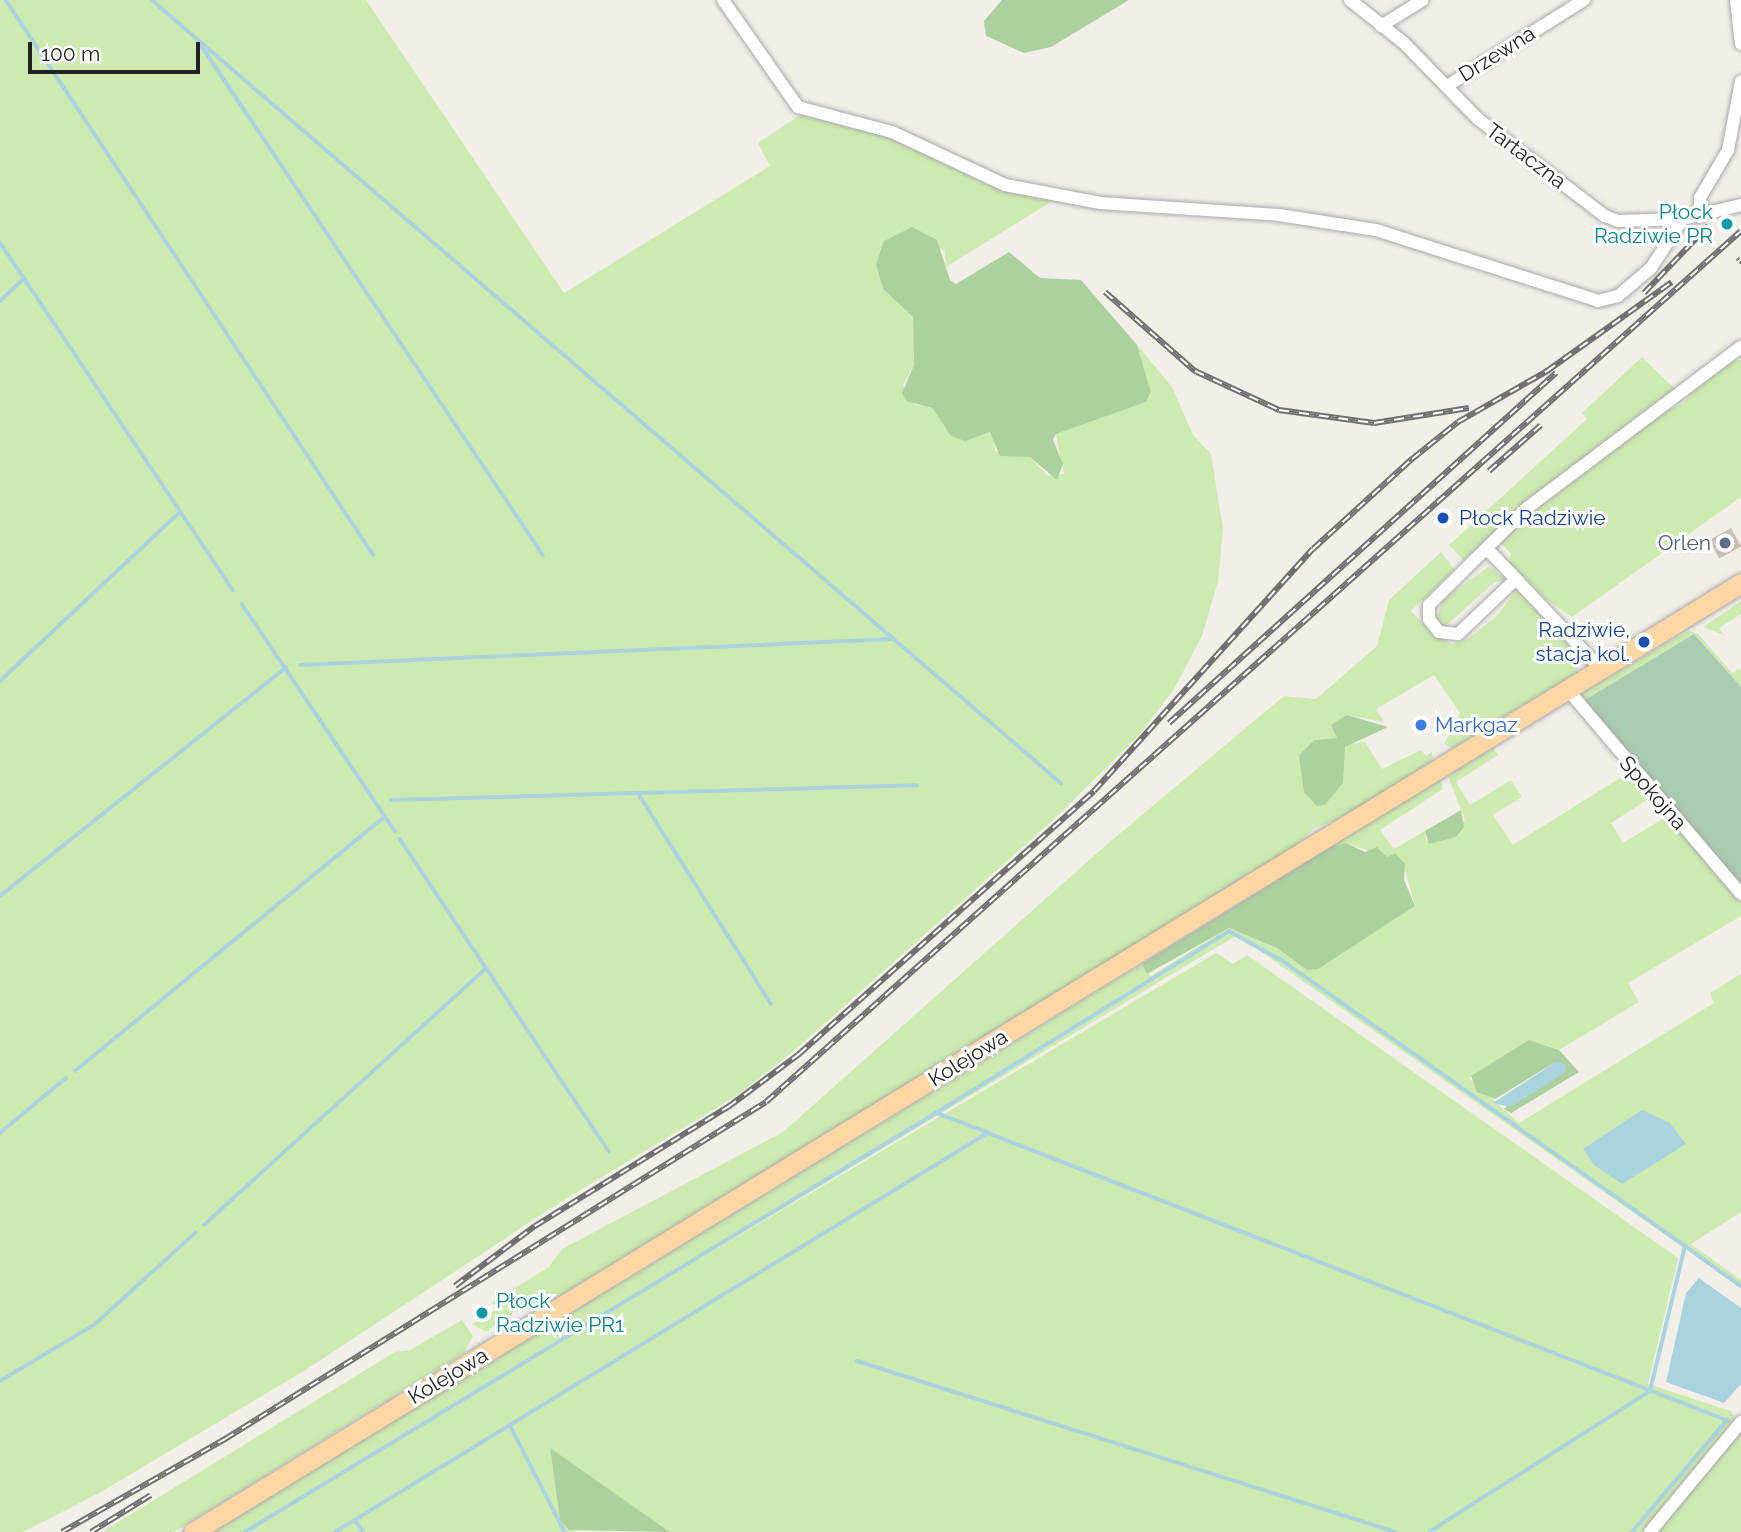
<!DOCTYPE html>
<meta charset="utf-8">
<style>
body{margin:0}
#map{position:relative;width:1741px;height:1532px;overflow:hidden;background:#f2efe9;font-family:Raleway,sans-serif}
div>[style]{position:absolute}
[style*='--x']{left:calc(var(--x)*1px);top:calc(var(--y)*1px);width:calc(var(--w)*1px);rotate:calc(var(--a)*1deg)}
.grass>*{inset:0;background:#cdebb0}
.forest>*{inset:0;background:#add19e}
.cemetery>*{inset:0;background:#aacbaf}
.water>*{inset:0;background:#aad3df}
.stream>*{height:3.5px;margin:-1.75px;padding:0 1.75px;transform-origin:1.75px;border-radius:1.75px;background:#aad3df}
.building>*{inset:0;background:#c7bfb8;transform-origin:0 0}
.roads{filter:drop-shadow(0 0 2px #a9a9a9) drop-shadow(0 0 2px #a9a9a9)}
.minor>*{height:12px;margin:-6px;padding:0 6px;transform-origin:6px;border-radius:6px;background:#fff}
.primary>*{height:19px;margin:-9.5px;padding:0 9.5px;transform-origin:9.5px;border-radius:9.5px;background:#fcd6a4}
.rail>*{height:6px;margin-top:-3px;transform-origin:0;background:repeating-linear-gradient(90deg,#fff 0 10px,#707070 0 20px);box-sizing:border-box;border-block:2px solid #707070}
.dots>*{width:19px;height:19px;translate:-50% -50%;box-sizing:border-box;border:4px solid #fff;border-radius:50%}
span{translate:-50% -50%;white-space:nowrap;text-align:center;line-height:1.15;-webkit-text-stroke:6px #fff;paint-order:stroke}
.street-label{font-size:21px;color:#222}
.culture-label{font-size:21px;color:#0d838f}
.right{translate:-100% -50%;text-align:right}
.left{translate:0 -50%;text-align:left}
.transit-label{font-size:21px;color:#164399}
.service-label{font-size:21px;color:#4e5e75}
.shop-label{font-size:21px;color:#366cbe}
.scale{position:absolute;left:28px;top:42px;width:172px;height:32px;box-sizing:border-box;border:4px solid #222;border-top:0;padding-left:9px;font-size:21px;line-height:24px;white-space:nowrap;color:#222;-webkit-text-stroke:5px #fff;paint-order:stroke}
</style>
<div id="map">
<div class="grass">
<div style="clip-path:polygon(0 0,366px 0,564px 293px,770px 166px,758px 143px,800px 115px,883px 133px,988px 185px,1054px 200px,946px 267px,945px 252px,912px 227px,876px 264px,883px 289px,913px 317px,914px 365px,903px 385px,914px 404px,932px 408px,945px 428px,976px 437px,990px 432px,996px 439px,995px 451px,1030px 457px,1048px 476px,1064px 474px,1056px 434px,1146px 402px,1151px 392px,1137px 345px,1172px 387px,1193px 435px,1211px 454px,1223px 529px,1218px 581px,1202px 636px,1174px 689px,1141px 733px,1053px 820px,795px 1050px,736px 1096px,556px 1205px,304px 1371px,101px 1492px,23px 1532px,0 1532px)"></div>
<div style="clip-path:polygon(1642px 357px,1677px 391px,1463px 560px,1449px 545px,1587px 419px,1582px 413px)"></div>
<div style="clip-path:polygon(1734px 360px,1741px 360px,1741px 497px,1572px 617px,1547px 600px,1509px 562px,1511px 554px,1499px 541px,1526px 514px,1662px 413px,1684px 403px,1693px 390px)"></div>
<div style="clip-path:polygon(1441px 552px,1455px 570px,1411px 611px,1433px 634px,1452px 644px,1469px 638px,1497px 616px,1516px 590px,1569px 644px,1578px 672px,1452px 748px,1444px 744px,1460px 713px,1434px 675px,1376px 709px,1384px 722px,1347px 715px,1334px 730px,1337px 738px,1314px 740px,1299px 755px,1305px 785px,1325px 805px,1343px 778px,1343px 751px,1349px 744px,1365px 742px,1382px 769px,1421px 750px,1426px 756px,1432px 752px,1433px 763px,1340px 819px,1314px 828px,1299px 844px,548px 1303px,514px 1312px,486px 1332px,472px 1324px,496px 1310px,492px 1302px,549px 1267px,562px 1249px,783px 1132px,1105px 846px,1284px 696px,1316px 699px,1377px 646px,1389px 600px)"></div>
<div style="clip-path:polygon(1489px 566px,1506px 580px,1495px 582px,1443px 628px,1437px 619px,1442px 601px)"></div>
<div style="clip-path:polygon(1741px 601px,1741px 614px,1719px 628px,1724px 635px,1703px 627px)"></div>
<div style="clip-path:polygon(1688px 630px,1698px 634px,1732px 673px,1741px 668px,1741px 687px,1694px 634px,1580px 703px,1581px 694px)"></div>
<div style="clip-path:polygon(1493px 748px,1498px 755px,1456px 782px,1470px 805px,1511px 780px,1522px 797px,1493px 815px,1513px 845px,1628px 773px,1650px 798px,1611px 823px,1623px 843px,1669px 815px,1741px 901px,1741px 916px,1628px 983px,1639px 1002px,1559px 1050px,1529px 1040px,1469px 1078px,1519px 1123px,1714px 1003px,1710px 993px,1741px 974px,1741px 1212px,1691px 1244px,1741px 1280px,1741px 1288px,1237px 935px,686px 1267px,1216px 953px,1233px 964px,1247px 955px,1678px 1258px,1648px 1384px,1731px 1411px,1736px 1421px,1644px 1532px,670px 1532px,550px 1449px,560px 1520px,575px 1532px,213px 1532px,1142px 964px,1151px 976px,1228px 928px,1277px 948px,1307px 970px,1318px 968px,1415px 906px,1405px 870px,1387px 857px,1346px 843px,1331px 847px,1441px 779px,1443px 789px,1380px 830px,1394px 849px,1425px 831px,1426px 841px,1465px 820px,1448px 776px)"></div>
<div style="clip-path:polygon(462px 1320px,473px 1336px,464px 1353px,174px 1532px,102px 1532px,395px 1352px,410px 1350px)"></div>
<div style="clip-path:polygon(1741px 1428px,1741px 1532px,1654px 1532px)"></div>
</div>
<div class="forest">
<div style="clip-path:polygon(1002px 0,1129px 0,1051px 47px,1024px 53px,986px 36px,984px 21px)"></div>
<div style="clip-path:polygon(912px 227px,937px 240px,950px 280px,956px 284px,1009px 252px,1040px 278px,1081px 280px,1137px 345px,1151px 392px,1146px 402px,1056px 434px,1053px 440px,1063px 464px,1057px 480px,1030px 457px,1000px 456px,990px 432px,965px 441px,951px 436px,932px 408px,906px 401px,902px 393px,914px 365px,913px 317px,883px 289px,876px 264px,884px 241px)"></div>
<div style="clip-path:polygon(1347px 715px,1388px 727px,1345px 747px,1343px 783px,1325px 805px,1317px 806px,1304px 792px,1299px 755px,1314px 740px,1337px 738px,1331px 725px)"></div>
<div style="clip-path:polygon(1461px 810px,1464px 827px,1456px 837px,1429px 844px,1425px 831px)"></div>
<div style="clip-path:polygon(1346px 843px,1365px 852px,1377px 847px,1387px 857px,1395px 853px,1405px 864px,1404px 880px,1415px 906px,1318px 969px,1307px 970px,1277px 948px,1229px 928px,1147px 974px,1142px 964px,1331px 847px)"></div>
<div style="clip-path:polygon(1529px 1040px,1559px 1050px,1579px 1072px,1511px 1113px,1504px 1109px,1557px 1061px,1495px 1099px,1477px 1092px,1471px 1076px)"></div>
<div style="clip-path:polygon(550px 1448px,670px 1532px,569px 1530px,560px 1520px)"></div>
</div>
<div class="cemetery">
<div style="clip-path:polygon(1694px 634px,1741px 687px,1741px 888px,1580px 703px)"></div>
</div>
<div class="water">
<div style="clip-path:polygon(1557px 1061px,1566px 1065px,1565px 1072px,1538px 1090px,1510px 1107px,1493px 1103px)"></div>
<div style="clip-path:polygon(1642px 1110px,1670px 1123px,1686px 1144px,1622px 1184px,1594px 1165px,1583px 1149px)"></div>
<div style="clip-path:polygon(1699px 1278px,1741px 1308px,1741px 1384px,1724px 1403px,1666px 1382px,1686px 1293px)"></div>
</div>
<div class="stream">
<div style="--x:6;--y:0;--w:665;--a:56.48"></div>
<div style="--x:152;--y:0;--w:1200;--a:40.74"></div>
<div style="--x:201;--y:45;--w:614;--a:56.15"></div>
<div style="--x:0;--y:242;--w:419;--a:56.2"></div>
<div style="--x:0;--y:301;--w:33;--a:-43"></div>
<div style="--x:242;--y:604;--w:274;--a:56"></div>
<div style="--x:300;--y:665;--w:594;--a:-2.51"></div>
<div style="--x:0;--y:681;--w:247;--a:-43.2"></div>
<div style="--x:638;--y:793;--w:279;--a:-1.6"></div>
<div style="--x:391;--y:800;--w:247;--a:-1.6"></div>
<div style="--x:638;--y:793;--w:249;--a:57.7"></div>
<div style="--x:400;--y:839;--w:376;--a:56.2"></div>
<div style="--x:0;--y:896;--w:366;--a:-38.6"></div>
<div style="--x:75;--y:1071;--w:401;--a:-39.4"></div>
<div style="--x:0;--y:1133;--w:86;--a:-39.8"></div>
<div style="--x:988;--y:1133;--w:56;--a:-159"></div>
<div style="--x:936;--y:1113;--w:345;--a:-31.8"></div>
<div style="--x:1229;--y:931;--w:62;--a:29.1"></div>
<div style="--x:1283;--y:961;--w:493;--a:35.3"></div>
<div style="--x:204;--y:1225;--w:382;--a:-42.3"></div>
<div style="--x:857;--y:1361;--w:565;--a:17.6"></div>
<div style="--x:0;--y:1381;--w:109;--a:-30.8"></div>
<div style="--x:94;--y:1325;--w:137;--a:-42.3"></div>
<div style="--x:510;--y:1425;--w:120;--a:62.8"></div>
<div style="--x:355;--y:1520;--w:15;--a:53"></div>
<div style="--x:245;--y:1532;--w:808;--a:-31.23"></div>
<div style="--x:335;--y:1532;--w:765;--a:-31.43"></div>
<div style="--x:988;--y:1133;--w:795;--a:21.24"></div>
<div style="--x:1429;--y:1532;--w:262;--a:-32.5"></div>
<div style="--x:1650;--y:1391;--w:149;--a:-76.4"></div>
<div style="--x:1685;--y:1246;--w:69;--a:35.5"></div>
<div style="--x:1632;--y:1532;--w:147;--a:-49.7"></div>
</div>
<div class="building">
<div style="left:1731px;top:528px;width:21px;height:25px;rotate:61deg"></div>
</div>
<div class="roads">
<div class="minor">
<div style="--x:723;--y:0;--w:131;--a:55"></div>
<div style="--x:798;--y:107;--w:97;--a:14.9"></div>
<div style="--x:892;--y:132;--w:125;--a:25.1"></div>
<div style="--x:1005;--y:185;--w:97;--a:10.7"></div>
<div style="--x:1100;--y:203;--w:179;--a:3.8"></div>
<div style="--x:1279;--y:215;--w:98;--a:8.8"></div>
<div style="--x:1376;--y:230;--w:233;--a:17.7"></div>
<div style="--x:1598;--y:301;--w:21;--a:-14"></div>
<div style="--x:1618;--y:296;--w:43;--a:-40.3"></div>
<div style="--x:1651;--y:268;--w:59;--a:-56.9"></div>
<div style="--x:1350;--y:0;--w:69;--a:38.5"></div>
<div style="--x:1404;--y:43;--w:106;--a:45.8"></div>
<div style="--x:1478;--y:119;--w:160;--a:37.4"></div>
<div style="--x:1605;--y:216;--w:14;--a:21"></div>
<div style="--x:1618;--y:221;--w:65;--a:-1.8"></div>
<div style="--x:1683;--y:219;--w:60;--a:-13.6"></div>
<div style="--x:1736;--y:0;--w:44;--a:83.5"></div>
<div style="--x:1381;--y:26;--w:49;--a:-31.8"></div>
<div style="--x:1447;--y:86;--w:162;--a:-32.1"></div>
<div style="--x:1700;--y:217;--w:19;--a:-90"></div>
<div style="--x:1700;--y:198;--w:56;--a:-59.7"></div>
<div style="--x:1728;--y:150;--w:70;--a:-79.3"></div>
<div style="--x:1488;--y:550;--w:40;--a:46"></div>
<div style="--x:1601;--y:669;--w:124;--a:-133.4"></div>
<div style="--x:1516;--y:579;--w:80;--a:136.5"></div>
<div style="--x:1458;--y:634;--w:19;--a:-174"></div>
<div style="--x:1439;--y:632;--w:16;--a:-128"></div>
<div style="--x:1429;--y:619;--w:14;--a:-90"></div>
<div style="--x:1429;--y:605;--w:138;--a:-44.7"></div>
<div style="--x:1527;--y:508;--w:268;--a:-37"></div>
<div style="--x:1568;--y:690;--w:267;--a:49.7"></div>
<div style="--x:1650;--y:1532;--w:143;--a:-50.4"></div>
</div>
<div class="primary">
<div style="--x:193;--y:1532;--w:1816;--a:-31.51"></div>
</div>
</div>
<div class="rail">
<div style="--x:1738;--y:262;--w:4;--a:-45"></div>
<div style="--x:1105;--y:292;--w:120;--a:41.3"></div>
<div style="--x:1195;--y:371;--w:93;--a:24.9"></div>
<div style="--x:1279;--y:410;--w:96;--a:7.8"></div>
<div style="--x:1374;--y:423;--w:96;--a:-9"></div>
<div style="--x:1644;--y:293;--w:93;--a:-46.3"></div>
<div style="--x:1489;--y:471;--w:69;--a:-41.5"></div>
<div style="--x:1169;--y:723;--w:522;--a:-42.13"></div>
<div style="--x:455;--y:1286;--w:100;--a:-36.9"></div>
<div style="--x:535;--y:1226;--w:227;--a:-31.7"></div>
<div style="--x:728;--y:1107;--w:89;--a:-36.7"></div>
<div style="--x:799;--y:1054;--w:395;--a:-41.7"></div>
<div style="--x:1094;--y:791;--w:326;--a:-47.9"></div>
<div style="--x:1313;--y:549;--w:134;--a:-42.3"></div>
<div style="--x:1412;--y:459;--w:59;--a:-38.8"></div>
<div style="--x:1458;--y:422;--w:103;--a:-29.8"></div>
<div style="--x:1547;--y:371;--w:153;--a:-35.5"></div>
<div style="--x:62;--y:1532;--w:188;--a:-29.7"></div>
<div style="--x:225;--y:1439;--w:637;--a:-31.92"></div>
<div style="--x:766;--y:1102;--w:1307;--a:-41.78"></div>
<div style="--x:91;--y:1532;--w:70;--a:-31.7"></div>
</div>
<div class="dots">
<div style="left:1727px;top:224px;background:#0f9aa8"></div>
<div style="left:1443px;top:518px;background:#1a4fb4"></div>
<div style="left:1725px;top:543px;background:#5c6f8a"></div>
<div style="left:1644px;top:642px;background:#1a4fb4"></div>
<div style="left:1421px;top:725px;background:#3f7fe0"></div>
<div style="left:482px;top:1313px;background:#0f9aa8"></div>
</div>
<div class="street-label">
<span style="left:1497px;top:54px;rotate:-32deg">Drzewna</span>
<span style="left:1526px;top:156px;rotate:37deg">Tartaczna</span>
<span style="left:1653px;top:793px;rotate:49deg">Spokojna</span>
<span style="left:968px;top:1058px;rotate:-32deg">Kolejowa</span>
<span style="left:448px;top:1376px;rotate:-31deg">Kolejowa</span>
</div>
<div class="culture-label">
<span class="right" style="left:1713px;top:224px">Płock<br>Radziwie PR</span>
<span class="left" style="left:496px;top:1313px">Płock<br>Radziwie PR1</span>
</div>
<div class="transit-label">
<span class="left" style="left:1459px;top:518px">Płock Radziwie</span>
<span class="right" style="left:1630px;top:642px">Radziwie,<br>stacja kol.</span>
</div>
<div class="service-label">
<span class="right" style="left:1711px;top:543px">Orlen</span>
</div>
<div class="shop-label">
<span class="left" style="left:1435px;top:725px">Markgaz</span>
</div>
<div class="scale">100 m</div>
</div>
